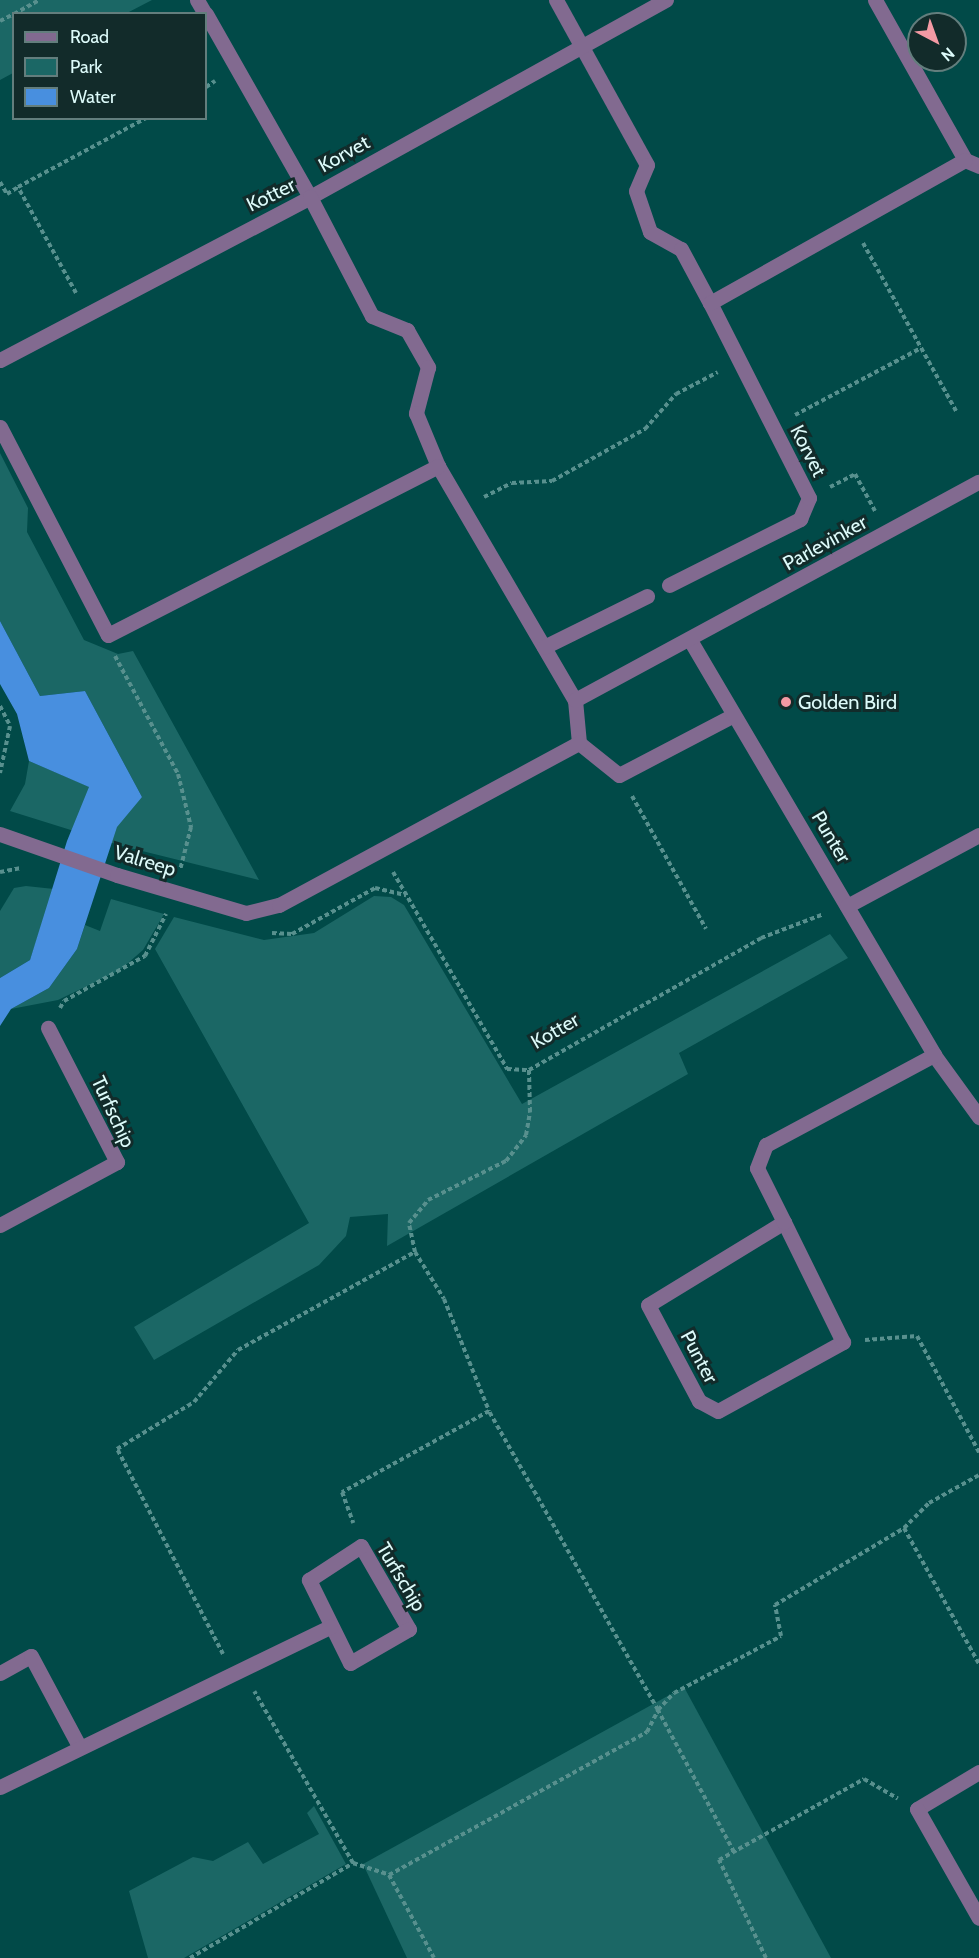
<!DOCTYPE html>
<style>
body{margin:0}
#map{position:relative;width:979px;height:1958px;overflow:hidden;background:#014a48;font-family:Cabin,sans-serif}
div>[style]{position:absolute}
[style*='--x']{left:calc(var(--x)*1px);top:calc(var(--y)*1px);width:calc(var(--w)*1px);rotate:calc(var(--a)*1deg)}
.green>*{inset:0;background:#1b6765}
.water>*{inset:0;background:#488fdf}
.path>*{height:4px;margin-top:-2px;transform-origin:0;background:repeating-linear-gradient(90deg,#58908e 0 4.5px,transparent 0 7.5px)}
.street>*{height:15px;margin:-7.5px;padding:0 7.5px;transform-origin:7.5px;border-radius:7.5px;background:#826a90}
.dots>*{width:16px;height:16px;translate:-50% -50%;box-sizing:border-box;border:3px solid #122b2a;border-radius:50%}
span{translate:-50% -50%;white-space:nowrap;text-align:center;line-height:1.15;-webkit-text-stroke:6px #122b2a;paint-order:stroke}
.street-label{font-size:20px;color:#ddfbfa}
.poi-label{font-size:20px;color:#ddfbfa}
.left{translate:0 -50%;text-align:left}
.legend{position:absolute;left:12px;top:12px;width:195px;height:108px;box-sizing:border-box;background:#122b2a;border:2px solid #637e7d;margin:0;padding:8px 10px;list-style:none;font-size:18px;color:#ddfbfa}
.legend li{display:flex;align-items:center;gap:12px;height:30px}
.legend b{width:30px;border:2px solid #637e7d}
.north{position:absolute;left:907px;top:12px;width:60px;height:60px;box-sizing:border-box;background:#122b2a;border:2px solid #637e7d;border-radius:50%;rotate:139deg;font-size:16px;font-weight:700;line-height:24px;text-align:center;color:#ddfbfa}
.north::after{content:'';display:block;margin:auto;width:21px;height:27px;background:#f49aa4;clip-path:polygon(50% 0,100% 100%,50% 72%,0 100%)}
</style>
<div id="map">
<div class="green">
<div style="clip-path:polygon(0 0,152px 0,127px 13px,14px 14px,13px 73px,0 80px)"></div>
<div style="clip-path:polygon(0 453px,28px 508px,27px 532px,84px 640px,118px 654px,133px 651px,259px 880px,122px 846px,10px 811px,25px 784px,29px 761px,90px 787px,77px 821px,142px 797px,85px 691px,40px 696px,0 621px)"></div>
<div style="clip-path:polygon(26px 886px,54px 889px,30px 960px,0 978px,0 911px,14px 888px)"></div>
<div style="clip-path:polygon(374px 896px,391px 897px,404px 905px,522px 1104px,830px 934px,848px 958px,679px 1053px,688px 1074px,387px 1246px,388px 1214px,350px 1217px,346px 1236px,319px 1265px,154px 1360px,134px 1327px,309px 1223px,155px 949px,174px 917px,264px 940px,314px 933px)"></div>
<div style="clip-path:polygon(111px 899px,164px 914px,143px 950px,120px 970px,58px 1000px,11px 1009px,49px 988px,77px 949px,85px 925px,100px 931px)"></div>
<div style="clip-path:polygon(684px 1687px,831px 1958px,407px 1958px,363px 1864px)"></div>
<div style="clip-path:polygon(314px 1806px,346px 1864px,184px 1958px,148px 1958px,129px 1891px,193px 1857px,213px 1861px,248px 1842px,263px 1864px,319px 1834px,307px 1813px)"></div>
</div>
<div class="water">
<div style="clip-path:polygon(0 621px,40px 696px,85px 691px,142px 797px,117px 827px,77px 949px,49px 988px,11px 1009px,0 1026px,0 978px,30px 960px,67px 841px,89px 787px,29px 761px,17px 714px,0 684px)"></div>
</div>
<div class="path">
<div style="--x:14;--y:14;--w:29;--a:-29"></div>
<div style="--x:0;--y:21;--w:16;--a:-27"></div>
<div style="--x:206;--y:87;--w:11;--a:-34"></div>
<div style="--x:0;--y:182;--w:14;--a:60"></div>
<div style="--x:7;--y:194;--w:13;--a:-32"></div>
<div style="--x:863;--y:243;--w:192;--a:61"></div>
<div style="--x:76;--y:293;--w:121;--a:-118.7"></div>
<div style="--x:18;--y:187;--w:145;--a:-28.3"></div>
<div style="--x:795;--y:415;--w:143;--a:-28"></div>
<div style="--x:830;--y:487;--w:28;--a:-27"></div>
<div style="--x:855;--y:474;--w:42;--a:61.6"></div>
<div style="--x:484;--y:497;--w:31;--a:-27"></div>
<div style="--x:512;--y:483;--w:40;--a:-2.9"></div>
<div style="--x:552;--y:481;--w:107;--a:-29.2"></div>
<div style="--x:645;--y:429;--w:47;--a:-48.5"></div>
<div style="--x:676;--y:394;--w:47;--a:-27.6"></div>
<div style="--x:115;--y:656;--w:134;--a:61.9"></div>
<div style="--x:178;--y:774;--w:55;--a:76.2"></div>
<div style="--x:191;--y:827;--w:44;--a:104.3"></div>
<div style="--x:0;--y:706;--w:22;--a:63"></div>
<div style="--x:10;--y:726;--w:48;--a:102"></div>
<div style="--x:632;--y:796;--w:152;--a:60.9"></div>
<div style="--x:0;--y:872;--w:20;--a:-11"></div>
<div style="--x:393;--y:872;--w:228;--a:59.9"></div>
<div style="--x:507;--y:1069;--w:22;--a:3"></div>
<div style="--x:529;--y:1070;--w:267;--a:-29.6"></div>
<div style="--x:761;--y:938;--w:67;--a:-20.9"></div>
<div style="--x:272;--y:933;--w:20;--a:3"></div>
<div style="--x:292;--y:934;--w:95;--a:-29"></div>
<div style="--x:375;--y:888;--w:32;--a:13"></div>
<div style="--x:60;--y:1008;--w:8;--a:-60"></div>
<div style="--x:64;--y:1001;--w:93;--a:-29.1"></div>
<div style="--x:145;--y:956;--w:47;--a:-63.4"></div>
<div style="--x:415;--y:1252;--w:30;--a:-102"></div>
<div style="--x:409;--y:1223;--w:30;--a:-50"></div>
<div style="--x:428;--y:1200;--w:87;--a:-26.6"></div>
<div style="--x:506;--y:1161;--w:33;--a:-52"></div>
<div style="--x:526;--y:1135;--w:23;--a:-80"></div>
<div style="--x:530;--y:1112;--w:42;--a:-91.4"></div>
<div style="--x:865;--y:1340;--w:52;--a:-4.4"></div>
<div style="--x:917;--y:1336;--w:132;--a:61.9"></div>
<div style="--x:904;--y:1528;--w:35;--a:-45"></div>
<div style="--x:929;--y:1503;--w:57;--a:-29.2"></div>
<div style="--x:223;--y:1654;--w:231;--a:-117.3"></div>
<div style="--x:117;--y:1449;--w:90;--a:-31.4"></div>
<div style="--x:194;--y:1402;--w:68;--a:-49.8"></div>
<div style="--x:238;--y:1350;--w:202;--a:-29"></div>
<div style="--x:415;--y:1252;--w:55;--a:58.3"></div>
<div style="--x:444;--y:1299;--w:121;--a:68.1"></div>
<div style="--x:489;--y:1411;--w:168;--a:151.1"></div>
<div style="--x:342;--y:1492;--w:33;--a:70"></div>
<div style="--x:734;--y:1852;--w:161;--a:-118.2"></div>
<div style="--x:658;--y:1710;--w:23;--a:-47"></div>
<div style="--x:674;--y:1693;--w:121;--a:-28"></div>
<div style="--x:781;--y:1636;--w:32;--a:-101"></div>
<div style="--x:775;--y:1605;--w:150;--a:-30.8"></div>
<div style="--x:904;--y:1528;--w:155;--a:61.1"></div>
<div style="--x:353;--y:1863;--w:38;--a:18"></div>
<div style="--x:389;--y:1875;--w:295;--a:-29"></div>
<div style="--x:647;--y:1732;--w:25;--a:-63"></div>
<div style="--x:658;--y:1710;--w:343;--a:-119.5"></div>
<div style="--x:389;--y:1875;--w:94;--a:61.5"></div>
<div style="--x:190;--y:1958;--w:189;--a:-30.2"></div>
<div style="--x:353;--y:1863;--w:198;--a:-119.9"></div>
<div style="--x:766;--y:1958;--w:109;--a:-115.6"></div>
<div style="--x:719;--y:1860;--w:166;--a:-29.2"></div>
<div style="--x:864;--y:1779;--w:39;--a:30"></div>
</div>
<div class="street">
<div style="--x:197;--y:0;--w:16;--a:60"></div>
<div style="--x:556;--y:0;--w:188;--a:61.1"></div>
<div style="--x:647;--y:165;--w:28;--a:113"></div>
<div style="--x:636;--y:191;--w:43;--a:71.1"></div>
<div style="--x:650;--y:232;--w:35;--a:29"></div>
<div style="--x:681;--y:249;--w:61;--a:61.8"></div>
<div style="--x:875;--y:0;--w:184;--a:60.6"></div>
<div style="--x:965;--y:160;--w:15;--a:23"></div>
<div style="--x:206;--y:14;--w:210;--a:60.4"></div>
<div style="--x:310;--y:197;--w:407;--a:-29"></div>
<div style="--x:0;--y:360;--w:350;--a:-27.7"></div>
<div style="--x:310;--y:197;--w:134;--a:62.5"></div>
<div style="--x:372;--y:316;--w:38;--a:22"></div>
<div style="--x:407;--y:330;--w:43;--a:60.4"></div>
<div style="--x:428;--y:367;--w:48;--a:104.6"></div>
<div style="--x:416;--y:413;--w:57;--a:67.5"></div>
<div style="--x:438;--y:466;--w:271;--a:59.7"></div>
<div style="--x:575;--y:700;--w:43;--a:84.7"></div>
<div style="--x:579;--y:743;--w:51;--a:38.7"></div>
<div style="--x:619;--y:775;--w:127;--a:-27.6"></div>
<div style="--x:0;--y:427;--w:234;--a:62.6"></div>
<div style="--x:108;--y:635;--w:371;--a:-27.1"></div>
<div style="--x:669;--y:585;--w:147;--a:-26.7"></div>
<div style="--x:800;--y:519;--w:23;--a:-67"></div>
<div style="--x:809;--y:498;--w:219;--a:-116.9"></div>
<div style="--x:710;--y:303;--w:292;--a:-29.3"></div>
<div style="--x:690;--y:640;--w:481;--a:59.5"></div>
<div style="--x:934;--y:1055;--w:77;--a:54"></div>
<div style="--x:544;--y:647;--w:115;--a:-26.3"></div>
<div style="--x:575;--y:700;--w:459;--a:-28.4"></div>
<div style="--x:0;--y:834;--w:124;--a:19.3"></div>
<div style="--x:117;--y:875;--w:134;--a:16.4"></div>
<div style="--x:246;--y:913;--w:34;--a:-14"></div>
<div style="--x:279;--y:905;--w:341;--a:-28.4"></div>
<div style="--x:847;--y:906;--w:150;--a:-28.3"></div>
<div style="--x:784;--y:1222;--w:159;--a:148.6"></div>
<div style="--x:648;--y:1305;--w:109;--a:62"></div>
<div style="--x:699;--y:1401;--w:21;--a:28"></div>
<div style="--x:718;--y:1411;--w:143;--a:-28.9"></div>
<div style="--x:843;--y:1342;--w:134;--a:-116.2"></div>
<div style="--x:784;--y:1222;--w:60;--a:-116.6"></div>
<div style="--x:757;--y:1168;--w:25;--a:-69"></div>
<div style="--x:766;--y:1145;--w:191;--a:-28.2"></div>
<div style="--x:0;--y:1225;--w:133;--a:-28.3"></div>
<div style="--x:117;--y:1162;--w:151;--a:-117.2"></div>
<div style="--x:361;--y:1546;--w:96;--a:60"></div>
<div style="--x:409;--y:1629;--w:68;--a:150"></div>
<div style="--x:350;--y:1663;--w:93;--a:-116.3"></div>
<div style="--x:309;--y:1580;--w:62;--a:-33.2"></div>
<div style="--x:0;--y:1673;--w:35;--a:-29"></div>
<div style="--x:31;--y:1656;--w:102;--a:61.9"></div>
<div style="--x:979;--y:1772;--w:72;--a:149.2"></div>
<div style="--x:917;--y:1809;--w:125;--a:60.4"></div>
<div style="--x:0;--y:1787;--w:367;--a:-25.9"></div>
</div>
<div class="dots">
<div style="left:786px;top:702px;background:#f49aa4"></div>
</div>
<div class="street-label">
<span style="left:344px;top:154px;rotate:-29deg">Korvet</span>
<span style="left:271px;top:195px;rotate:-26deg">Kotter</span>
<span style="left:808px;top:451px;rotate:63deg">Korvet</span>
<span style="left:825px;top:543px;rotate:-29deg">Parlevinker</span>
<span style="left:831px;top:837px;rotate:59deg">Punter</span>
<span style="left:145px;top:861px;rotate:17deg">Valreep</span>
<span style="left:555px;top:1031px;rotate:-30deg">Kotter</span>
<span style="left:113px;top:1112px;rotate:65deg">Turfschip</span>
<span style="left:699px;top:1357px;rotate:62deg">Punter</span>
<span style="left:401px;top:1577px;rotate:59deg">Turfschip</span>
</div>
<div class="poi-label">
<span class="left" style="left:798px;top:702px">Golden Bird</span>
</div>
<ul class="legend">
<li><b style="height:8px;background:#826a90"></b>Road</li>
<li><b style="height:16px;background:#1b6765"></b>Park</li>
<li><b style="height:16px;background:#488fdf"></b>Water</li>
</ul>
<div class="north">N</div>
</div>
